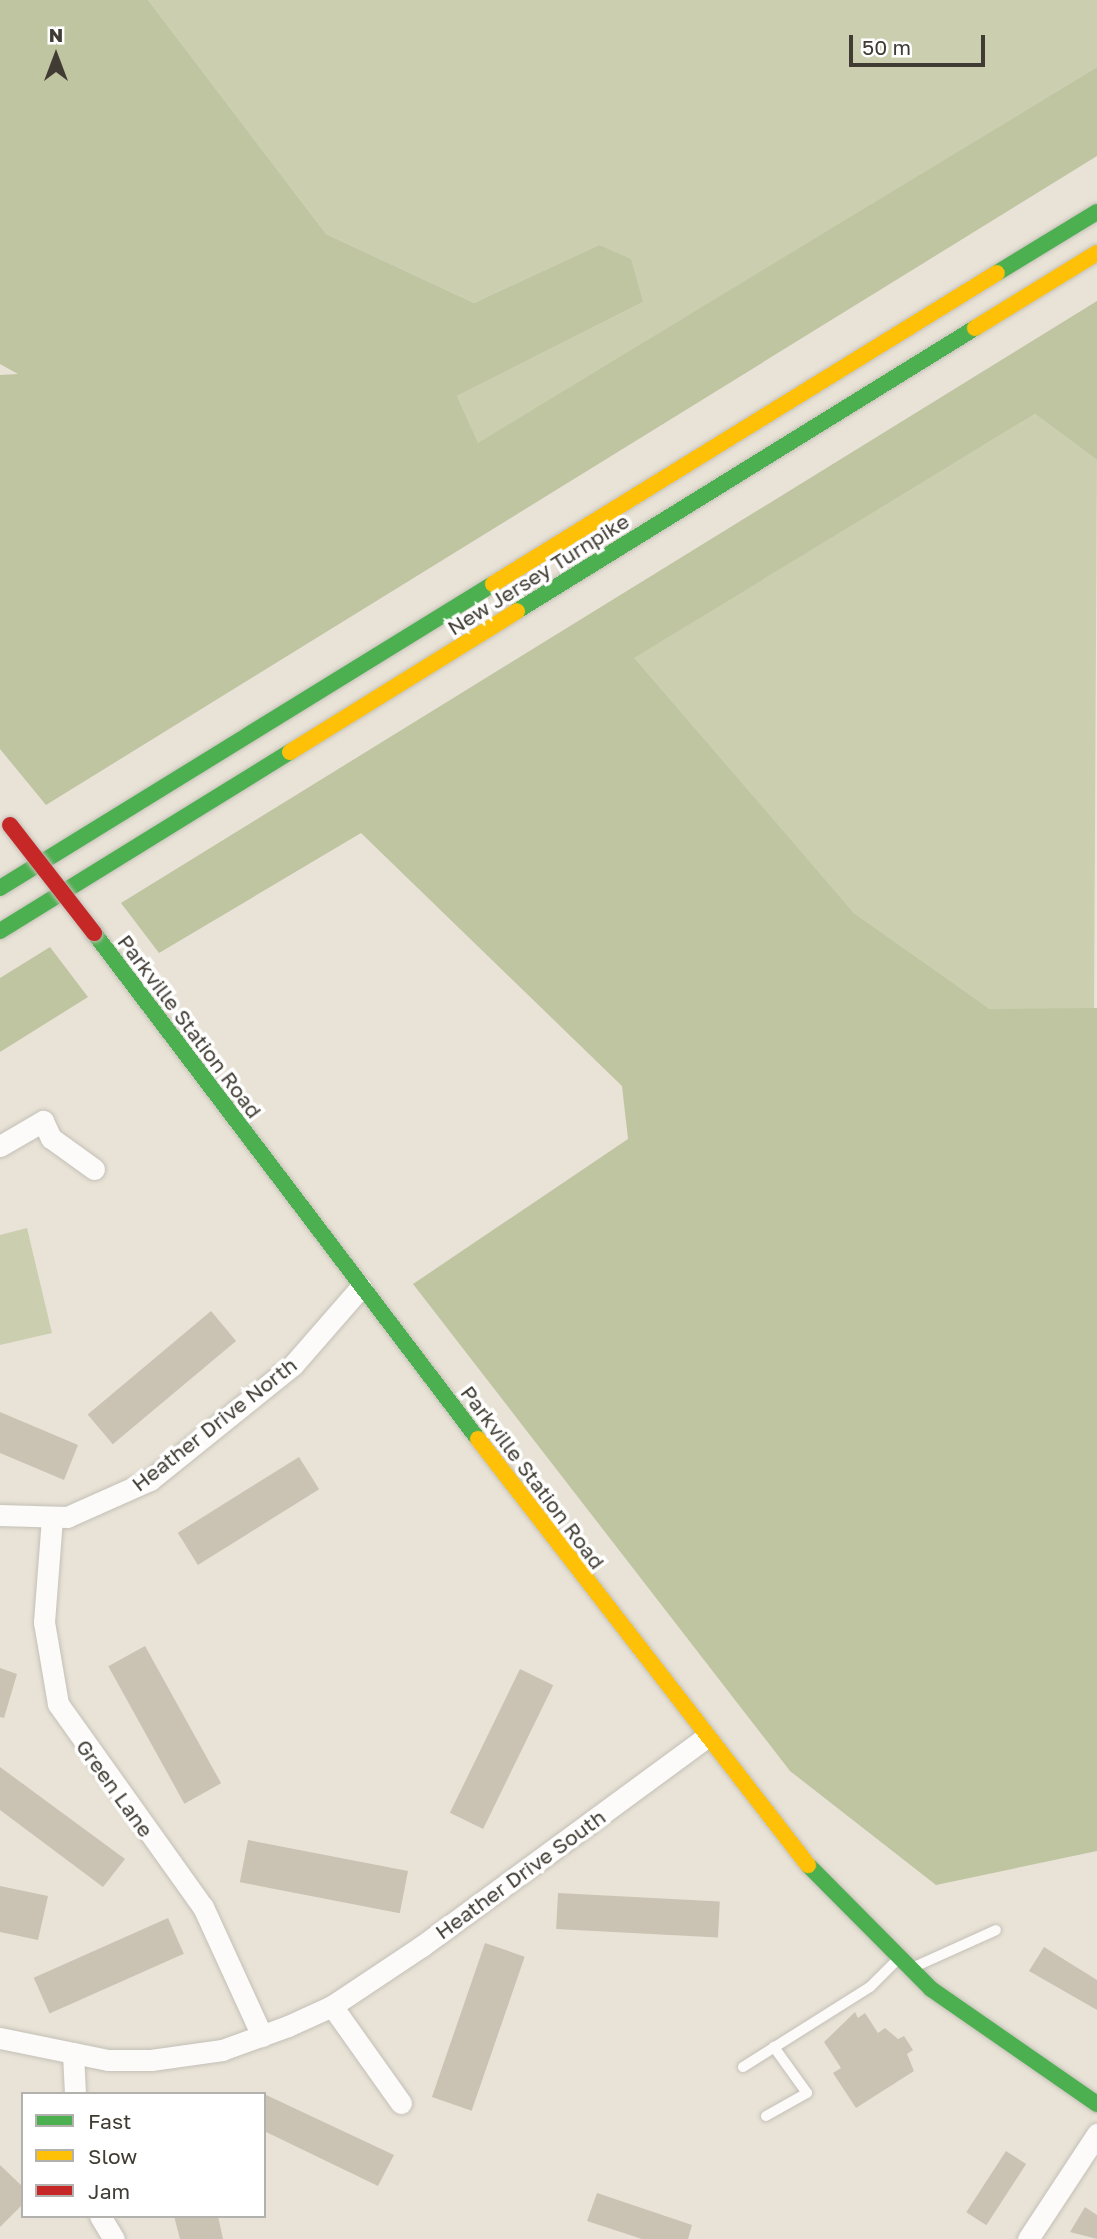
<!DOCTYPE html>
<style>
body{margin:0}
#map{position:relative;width:1097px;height:2239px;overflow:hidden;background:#e9e3d7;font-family:"Golos Text",sans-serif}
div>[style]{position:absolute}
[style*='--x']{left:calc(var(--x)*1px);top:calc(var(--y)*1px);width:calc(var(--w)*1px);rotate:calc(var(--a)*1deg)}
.green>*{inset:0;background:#cbcfb0}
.forest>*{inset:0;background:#bfc4a1}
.building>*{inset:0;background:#cac3b3;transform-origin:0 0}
.roads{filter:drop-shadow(0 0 2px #c4c0b7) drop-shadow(0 0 2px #c4c0b7)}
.lane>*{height:10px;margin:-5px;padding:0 5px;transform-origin:5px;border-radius:5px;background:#fcfbf9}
.street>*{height:21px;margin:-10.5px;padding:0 10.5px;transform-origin:10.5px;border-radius:10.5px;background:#fcfbf9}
.fast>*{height:16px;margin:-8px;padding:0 8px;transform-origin:8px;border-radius:8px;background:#4caf50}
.slow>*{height:16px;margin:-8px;padding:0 8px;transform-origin:8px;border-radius:8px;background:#ffc107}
.bridges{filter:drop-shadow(0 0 2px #c4c0b7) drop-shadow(0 0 2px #c4c0b7)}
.jam-bridge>*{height:16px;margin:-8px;padding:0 8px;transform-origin:8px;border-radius:8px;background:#c62828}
span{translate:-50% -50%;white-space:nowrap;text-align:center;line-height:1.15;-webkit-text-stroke:7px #fff;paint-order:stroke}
.street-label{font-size:21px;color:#403c33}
.legend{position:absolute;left:21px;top:2092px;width:245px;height:126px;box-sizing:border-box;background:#fff;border:2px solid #b3b1ad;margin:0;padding:9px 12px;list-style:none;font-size:21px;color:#403c33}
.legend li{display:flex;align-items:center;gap:14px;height:35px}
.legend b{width:35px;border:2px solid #b3b1ad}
.north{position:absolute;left:21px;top:21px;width:70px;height:70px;-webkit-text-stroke:5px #fff;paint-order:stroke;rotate:0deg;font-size:19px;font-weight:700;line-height:28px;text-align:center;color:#403c33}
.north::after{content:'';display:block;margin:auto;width:24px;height:32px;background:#403c33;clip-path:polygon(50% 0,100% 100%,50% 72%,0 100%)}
.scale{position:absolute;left:849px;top:35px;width:136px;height:32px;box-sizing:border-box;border:4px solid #403c33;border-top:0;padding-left:9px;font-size:21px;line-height:24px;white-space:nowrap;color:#403c33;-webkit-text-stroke:5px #fff;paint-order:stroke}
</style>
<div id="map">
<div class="green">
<div style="clip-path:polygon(148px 0,1097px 0,1097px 67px,478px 444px,457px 396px,643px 302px,599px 245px,474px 303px,326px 234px)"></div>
<div style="clip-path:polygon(1035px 414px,1097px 460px,1094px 1009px,990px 1009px,854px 913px,633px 658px)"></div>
<div style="clip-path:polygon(27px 1228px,52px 1333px,0 1345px,0 1235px)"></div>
</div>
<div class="forest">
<div style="clip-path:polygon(0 0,148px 0,326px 234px,474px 303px,599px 245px,631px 259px,643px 302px,457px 396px,478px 443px,1097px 67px,1097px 156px,46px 805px,0 749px,0 375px,18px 374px,0 364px)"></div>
<div style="clip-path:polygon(1097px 301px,1097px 460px,1035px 414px,634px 658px,854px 913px,990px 1009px,1097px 1008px,1097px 1851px,936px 1885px,790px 1771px,413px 1284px,628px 1139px,622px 1086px,361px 833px,159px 953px,121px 903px)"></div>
<div style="clip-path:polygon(50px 947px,88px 997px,0 1052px,0 978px)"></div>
</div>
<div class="building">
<div style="left:211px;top:1311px;width:39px;height:161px;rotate:50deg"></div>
<div style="clip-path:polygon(0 1412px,78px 1445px,64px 1480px,0 1453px)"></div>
<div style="left:299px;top:1457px;width:38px;height:143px;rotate:58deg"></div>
<div style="left:145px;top:1646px;width:157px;height:42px;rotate:61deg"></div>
<div style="clip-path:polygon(0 1668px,17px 1674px,4px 1718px,0 1717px)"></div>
<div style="left:520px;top:1669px;width:37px;height:160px;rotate:26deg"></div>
<div style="clip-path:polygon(0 1767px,125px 1859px,103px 1887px,0 1810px)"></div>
<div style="left:248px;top:1840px;width:163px;height:43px;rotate:11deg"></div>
<div style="clip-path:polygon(0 1886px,48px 1896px,38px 1940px,0 1932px)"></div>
<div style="left:558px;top:1893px;width:162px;height:36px;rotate:3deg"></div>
<div style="left:168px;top:1918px;width:39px;height:147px;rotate:66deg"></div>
<div style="left:485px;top:1943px;width:42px;height:163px;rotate:19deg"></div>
<div style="clip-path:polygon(1044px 1947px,1097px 1980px,1097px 2010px,1029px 1971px)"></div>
<div style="clip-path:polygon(855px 2012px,858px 2018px,865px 2013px,878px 2033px,885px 2028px,898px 2039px,904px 2036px,913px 2050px,907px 2054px,914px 2071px,856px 2108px,833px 2073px,841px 2068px,824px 2042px)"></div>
<div style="clip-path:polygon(264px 2094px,394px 2155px,378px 2186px,264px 2131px)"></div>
<div style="left:1006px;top:2151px;width:24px;height:73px;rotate:33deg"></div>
<div style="clip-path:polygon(0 2165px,23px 2187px,23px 2204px,0 2227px)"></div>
<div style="clip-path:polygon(597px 2193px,692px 2225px,688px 2239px,642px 2239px,587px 2221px)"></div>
<div style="clip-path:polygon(1085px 2207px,1097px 2215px,1097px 2239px,1070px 2232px)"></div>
<div style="clip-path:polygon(174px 2216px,218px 2216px,223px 2239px,180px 2239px)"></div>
</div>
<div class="roads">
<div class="lane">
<div style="--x:912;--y:1968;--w:92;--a:-24.3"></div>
<div style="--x:743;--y:2067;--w:150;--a:-32.2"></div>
<div style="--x:870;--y:1987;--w:40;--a:-45"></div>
<div style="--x:766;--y:2116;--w:47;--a:-29.3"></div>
<div style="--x:807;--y:2093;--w:57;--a:-125.7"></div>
</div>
<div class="street">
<div style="--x:0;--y:1146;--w:50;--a:-30.2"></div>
<div style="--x:43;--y:1121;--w:19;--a:65"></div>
<div style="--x:51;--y:1138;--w:53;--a:35.8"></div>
<div style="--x:0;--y:1515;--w:67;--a:1.7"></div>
<div style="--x:67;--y:1517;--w:91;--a:-24"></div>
<div style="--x:150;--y:1480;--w:184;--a:-38.8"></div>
<div style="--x:293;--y:1365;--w:103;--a:-48.9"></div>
<div style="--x:52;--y:1518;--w:104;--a:94.4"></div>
<div style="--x:44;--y:1622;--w:83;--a:80.3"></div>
<div style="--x:58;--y:1704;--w:249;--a:54.5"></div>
<div style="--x:203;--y:1907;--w:142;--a:65.4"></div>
<div style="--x:332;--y:2006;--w:119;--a:54.6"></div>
<div style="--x:0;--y:2038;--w:110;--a:11.5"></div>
<div style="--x:108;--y:2060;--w:43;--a:0"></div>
<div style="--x:151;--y:2060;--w:72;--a:-8"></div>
<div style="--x:222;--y:2050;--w:70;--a:-20"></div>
<div style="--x:288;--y:2026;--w:48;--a:-24.4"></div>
<div style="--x:332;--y:2006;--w:108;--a:-33.7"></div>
<div style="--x:422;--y:1946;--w:351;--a:-36.3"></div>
<div style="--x:73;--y:2053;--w:41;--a:87.2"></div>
<div style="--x:100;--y:2216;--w:27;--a:59"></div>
<div style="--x:1028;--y:2239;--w:126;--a:-56.7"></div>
</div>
<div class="fast">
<div style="--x:997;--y:273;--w:117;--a:-31.4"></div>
<div style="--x:517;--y:611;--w:538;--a:-31.71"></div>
<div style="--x:0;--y:888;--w:579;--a:-31.66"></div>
<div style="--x:0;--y:931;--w:341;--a:-31.7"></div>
<div style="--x:94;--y:933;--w:635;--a:52.81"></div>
<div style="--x:808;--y:1865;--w:175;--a:45.2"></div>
<div style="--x:931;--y:1989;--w:202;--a:34.7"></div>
</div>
<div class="slow">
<div style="--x:975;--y:328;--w:143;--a:-31.6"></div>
<div style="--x:493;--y:584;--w:592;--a:-31.68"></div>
<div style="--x:290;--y:752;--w:267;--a:-31.8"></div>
<div style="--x:478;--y:1439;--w:539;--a:52.24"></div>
</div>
</div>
<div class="bridges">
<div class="jam-bridge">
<div style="--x:10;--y:825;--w:137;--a:52.1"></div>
</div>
</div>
<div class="street-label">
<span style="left:538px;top:574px;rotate:-32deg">New Jersey Turnpike</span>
<span style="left:190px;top:1026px;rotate:53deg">Parkville Station Road</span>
<span style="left:214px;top:1424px;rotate:-38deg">Heather Drive North</span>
<span style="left:533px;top:1477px;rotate:53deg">Parkville Station Road</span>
<span style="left:115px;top:1788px;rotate:54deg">Green Lane</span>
<span style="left:520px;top:1874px;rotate:-36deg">Heather Drive South</span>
</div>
<ul class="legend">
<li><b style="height:9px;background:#4caf50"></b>Fast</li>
<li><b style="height:9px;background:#ffc107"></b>Slow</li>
<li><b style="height:9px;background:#c62828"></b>Jam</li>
</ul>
<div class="north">N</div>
<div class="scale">50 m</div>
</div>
